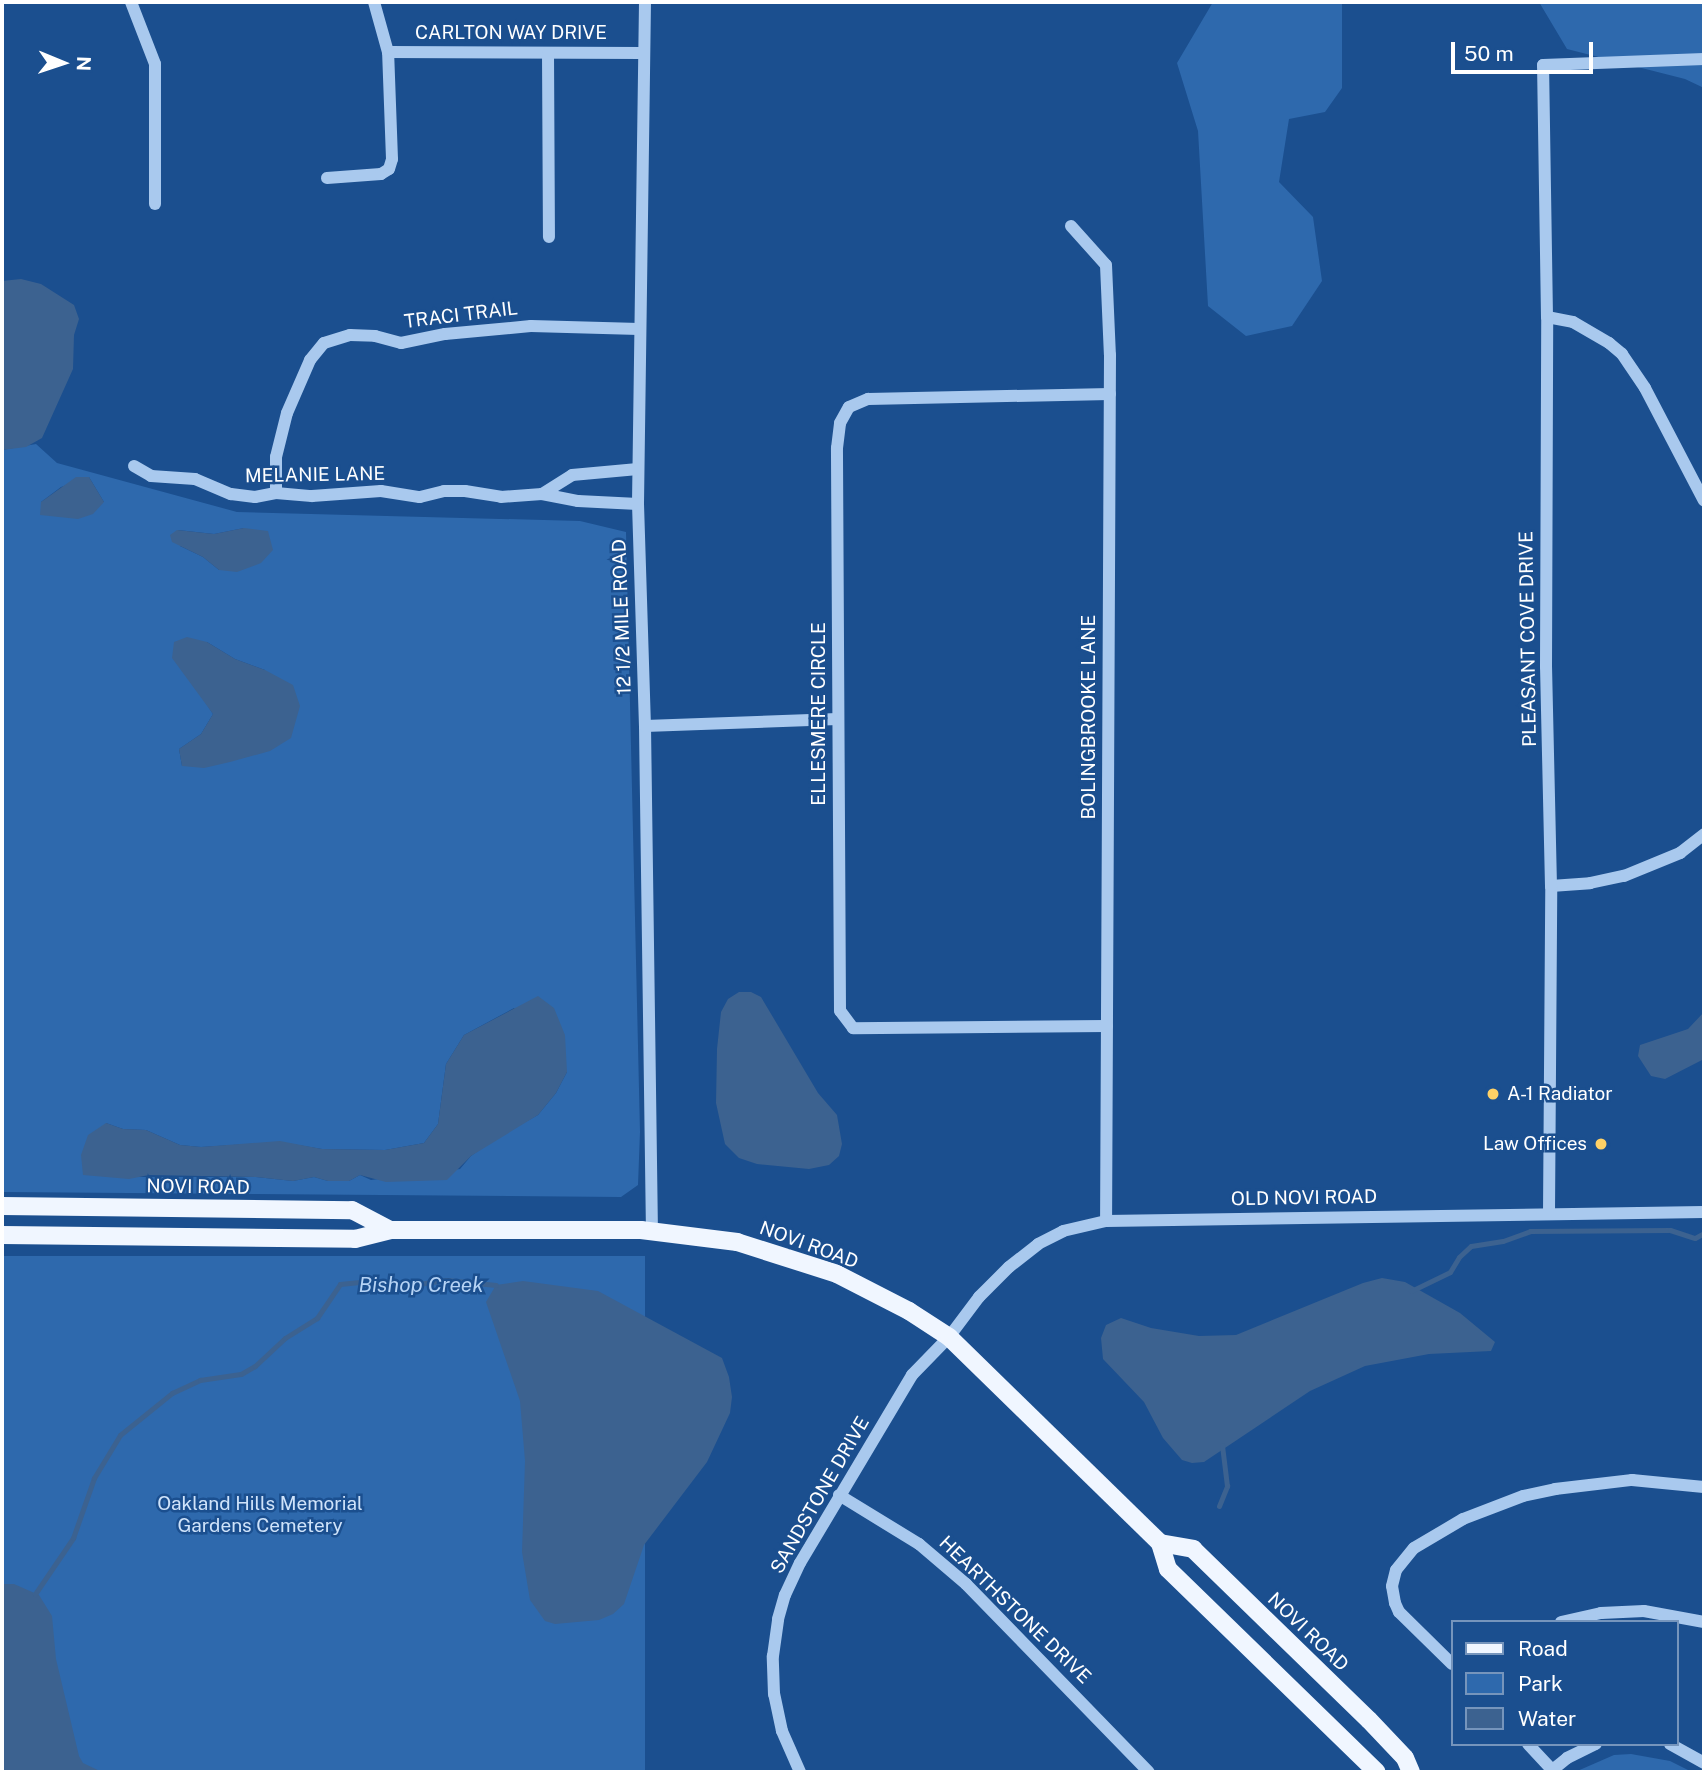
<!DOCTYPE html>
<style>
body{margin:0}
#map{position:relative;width:1706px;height:1774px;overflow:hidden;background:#1b4f8f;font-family:"Public Sans",sans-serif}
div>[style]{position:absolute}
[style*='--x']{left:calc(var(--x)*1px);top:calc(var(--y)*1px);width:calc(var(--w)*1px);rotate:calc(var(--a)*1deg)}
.green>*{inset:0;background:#2e69ad;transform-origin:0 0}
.water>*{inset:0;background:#3c6290}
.stream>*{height:5px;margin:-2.5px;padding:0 2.5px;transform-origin:2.5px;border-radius:2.5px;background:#3c6290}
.minor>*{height:12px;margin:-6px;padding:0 6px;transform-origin:6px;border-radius:6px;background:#a9c9ee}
.major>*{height:18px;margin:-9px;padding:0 9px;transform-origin:9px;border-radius:9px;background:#f0f6ff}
.dots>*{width:19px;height:19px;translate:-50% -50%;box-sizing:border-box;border:4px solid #1b4f8f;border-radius:50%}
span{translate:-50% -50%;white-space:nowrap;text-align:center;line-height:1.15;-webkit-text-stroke:5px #1b4f8f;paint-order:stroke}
.street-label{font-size:19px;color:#fff}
.poi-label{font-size:19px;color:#fff}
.left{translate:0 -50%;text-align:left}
.right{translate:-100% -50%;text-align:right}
.park-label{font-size:19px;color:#cfe3fa}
.water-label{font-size:21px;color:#b5d3f5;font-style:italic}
.frame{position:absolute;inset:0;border:4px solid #fff;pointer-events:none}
.legend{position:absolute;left:1451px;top:1620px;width:228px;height:126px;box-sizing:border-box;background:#1b4f8f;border:2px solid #7695bc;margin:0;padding:9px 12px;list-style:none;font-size:21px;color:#fff}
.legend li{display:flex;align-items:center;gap:14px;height:35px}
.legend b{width:35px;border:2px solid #7695bc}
.north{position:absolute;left:28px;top:28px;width:70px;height:70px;-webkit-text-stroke:5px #1b4f8f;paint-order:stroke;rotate:92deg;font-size:19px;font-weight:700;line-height:28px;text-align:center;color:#fff}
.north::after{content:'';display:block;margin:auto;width:24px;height:32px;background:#fff;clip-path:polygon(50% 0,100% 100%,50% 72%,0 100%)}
.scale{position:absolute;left:1451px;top:42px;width:142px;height:32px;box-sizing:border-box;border:4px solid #fff;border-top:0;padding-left:9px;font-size:21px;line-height:24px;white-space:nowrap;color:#fff;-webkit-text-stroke:5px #1b4f8f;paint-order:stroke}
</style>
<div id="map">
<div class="green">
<div style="clip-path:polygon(1213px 2px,1342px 2px,1342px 88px,1325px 112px,1289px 119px,1279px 182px,1313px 217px,1322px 281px,1292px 326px,1246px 336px,1208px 306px,1198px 131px,1177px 63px)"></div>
<div style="clip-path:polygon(1539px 2px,1704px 2px,1704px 88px,1685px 79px,1567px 49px)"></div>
<div style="clip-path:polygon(evenodd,36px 444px,57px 463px,237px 512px,580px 521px,626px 532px,640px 1132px,638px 1185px,621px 1197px,2px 1192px,2px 450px,36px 444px,89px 477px,104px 502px,41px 502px,61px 487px,89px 477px,36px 444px,244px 528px,219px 570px,203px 557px,180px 546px,178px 530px,214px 534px,244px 528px,36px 444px,207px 642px,235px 659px,265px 670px,182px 766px,179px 749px,201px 734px,213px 714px,190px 679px,207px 642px,36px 444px,514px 1008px,567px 1072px,556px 1093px,538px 1115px,496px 1138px,471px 1156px,460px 1169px,371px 1180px,360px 1175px,349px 1181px,328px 1181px,314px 1177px,293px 1181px,256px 1177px,113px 1177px,106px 1123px,123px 1129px,146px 1130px,180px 1145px,201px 1147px,280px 1142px,322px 1149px,385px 1150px,424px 1143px,438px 1124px,446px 1064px,464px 1035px,514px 1008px)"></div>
<div style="left:2px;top:1256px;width:643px;height:516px"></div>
<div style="clip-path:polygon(1631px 1754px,1670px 1761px,1692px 1772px,1575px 1772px,1614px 1755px)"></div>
</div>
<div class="water">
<div style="clip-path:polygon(21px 279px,41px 284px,74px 305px,79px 319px,74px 335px,73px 369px,42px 438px,26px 447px,2px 450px,2px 281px)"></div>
<div style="clip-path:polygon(76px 477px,89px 477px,104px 502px,93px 514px,78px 519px,40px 515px,41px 502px)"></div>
<div style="clip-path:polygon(244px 528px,268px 531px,273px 550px,261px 563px,237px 572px,219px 570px,203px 557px,172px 542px,170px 535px,177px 530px,214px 534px)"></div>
<div style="clip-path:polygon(187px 637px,207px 642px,235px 659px,265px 670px,293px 685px,300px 706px,291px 738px,270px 751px,230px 762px,204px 768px,182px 766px,179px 749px,201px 734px,213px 714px,172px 658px,174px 642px)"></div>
<div style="clip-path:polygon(739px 992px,751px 992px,761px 997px,818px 1093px,837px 1115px,842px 1144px,839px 1156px,829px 1165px,809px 1169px,757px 1164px,739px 1158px,725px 1144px,716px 1103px,717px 1049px,721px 1012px,728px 999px)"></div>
<div style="clip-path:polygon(538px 996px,554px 1008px,565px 1035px,567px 1072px,556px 1093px,538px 1115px,471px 1156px,447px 1180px,386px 1182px,360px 1175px,349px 1181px,328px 1181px,314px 1177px,293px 1181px,256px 1177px,149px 1175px,129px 1179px,83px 1175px,81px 1155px,88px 1135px,106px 1123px,123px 1129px,146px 1130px,180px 1145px,201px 1147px,280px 1141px,322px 1149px,385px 1150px,424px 1143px,438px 1124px,446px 1064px,464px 1035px)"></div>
<div style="clip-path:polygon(1704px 1012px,1704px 1059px,1665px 1079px,1651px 1076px,1638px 1056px,1640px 1045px,1688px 1029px)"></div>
<div style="clip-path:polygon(1382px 1278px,1405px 1282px,1460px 1313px,1495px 1342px,1491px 1351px,1429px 1354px,1365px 1366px,1310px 1391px,1204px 1462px,1192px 1463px,1182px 1460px,1163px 1438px,1144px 1402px,1103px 1359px,1101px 1338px,1106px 1325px,1121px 1318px,1151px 1328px,1199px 1336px,1236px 1335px,1363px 1283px)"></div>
<div style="clip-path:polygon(523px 1281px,598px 1291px,722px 1358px,729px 1377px,732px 1397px,730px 1413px,707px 1462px,644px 1545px,624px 1604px,613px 1614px,599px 1620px,555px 1624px,545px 1621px,530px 1600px,522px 1552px,525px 1461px,520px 1401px,486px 1302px,496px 1285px)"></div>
<div style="clip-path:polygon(2px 1584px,14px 1584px,39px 1595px,52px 1616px,56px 1659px,79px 1756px,83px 1763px,102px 1772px,2px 1772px)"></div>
</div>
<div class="stream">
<div style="--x:1411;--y:1291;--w:43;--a:-26"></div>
<div style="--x:1450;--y:1272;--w:17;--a:-59"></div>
<div style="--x:1459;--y:1257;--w:16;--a:-43"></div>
<div style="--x:1471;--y:1246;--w:32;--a:-9"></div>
<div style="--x:1503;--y:1241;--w:29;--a:-20"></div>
<div style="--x:1530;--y:1231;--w:140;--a:-0.4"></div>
<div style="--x:1670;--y:1230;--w:26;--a:18"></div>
<div style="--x:1695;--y:1238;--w:10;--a:-29"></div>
<div style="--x:1219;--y:1506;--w:22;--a:-68"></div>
<div style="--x:1227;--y:1486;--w:41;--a:-97"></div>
<div style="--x:35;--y:1594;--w:68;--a:-55.8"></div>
<div style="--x:73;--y:1538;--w:64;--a:-70.7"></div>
<div style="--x:94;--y:1478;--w:50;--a:-58.8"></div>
<div style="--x:120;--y:1435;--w:67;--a:-38.9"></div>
<div style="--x:172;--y:1393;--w:31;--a:-25"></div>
<div style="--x:200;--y:1380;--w:41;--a:-8.3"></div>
<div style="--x:241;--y:1374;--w:16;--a:-30"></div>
<div style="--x:255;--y:1366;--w:41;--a:-43"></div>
<div style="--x:285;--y:1338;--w:38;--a:-32"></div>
<div style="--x:317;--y:1318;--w:41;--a:-55.9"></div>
<div style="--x:340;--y:1284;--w:27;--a:-6"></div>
<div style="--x:367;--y:1281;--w:37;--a:8"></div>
<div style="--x:404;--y:1286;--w:43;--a:-7.9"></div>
<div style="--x:447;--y:1280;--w:49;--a:5.8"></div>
</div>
<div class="minor">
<div style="--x:131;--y:2;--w:66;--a:68.8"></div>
<div style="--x:155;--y:64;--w:140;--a:90"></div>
<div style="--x:374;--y:2;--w:52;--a:74.4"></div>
<div style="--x:388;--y:52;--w:255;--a:0.2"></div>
<div style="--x:645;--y:2;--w:502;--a:90.8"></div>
<div style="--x:638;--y:504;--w:222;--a:88.2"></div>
<div style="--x:645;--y:726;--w:505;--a:89.21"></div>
<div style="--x:548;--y:53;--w:184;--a:89.7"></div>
<div style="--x:327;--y:178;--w:54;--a:-4.2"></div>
<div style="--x:381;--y:174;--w:9;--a:-32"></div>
<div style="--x:389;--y:169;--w:10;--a:-73"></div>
<div style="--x:392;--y:159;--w:107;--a:-92.1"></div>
<div style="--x:1071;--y:226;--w:52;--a:48.1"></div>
<div style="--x:1106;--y:265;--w:90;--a:87.5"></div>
<div style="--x:1110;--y:355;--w:866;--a:90.26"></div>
<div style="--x:1547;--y:317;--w:26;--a:11"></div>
<div style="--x:1573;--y:322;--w:42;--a:30.3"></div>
<div style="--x:1609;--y:343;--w:17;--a:40"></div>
<div style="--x:1622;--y:354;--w:41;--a:55.9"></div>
<div style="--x:1645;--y:388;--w:127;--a:62.4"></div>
<div style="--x:134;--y:466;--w:20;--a:30"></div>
<div style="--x:151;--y:476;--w:44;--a:3.9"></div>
<div style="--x:195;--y:479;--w:39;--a:23"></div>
<div style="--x:231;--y:494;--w:24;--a:7"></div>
<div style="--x:255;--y:497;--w:21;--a:-11"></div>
<div style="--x:276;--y:493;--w:36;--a:5"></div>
<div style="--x:312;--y:496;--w:69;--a:-4.1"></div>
<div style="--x:381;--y:491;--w:39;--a:9"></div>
<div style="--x:420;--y:497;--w:25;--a:-14"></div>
<div style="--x:444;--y:491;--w:21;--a:0"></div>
<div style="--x:465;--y:491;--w:36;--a:9"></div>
<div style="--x:501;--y:497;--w:41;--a:-4.2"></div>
<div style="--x:542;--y:494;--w:37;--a:11"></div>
<div style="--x:578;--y:501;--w:60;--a:2.9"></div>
<div style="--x:276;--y:493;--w:36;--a:-90"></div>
<div style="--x:276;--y:457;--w:45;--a:-76"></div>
<div style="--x:287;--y:413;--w:58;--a:-66.5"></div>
<div style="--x:310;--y:360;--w:22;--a:-51"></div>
<div style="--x:324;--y:343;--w:27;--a:-17"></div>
<div style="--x:350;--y:335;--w:25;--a:2"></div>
<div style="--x:375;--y:336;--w:27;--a:15"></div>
<div style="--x:401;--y:343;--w:45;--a:-11.6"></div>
<div style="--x:445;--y:334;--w:86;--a:-5.3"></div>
<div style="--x:531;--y:326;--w:108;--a:1.6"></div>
<div style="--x:542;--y:494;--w:36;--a:-32"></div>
<div style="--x:572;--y:475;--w:66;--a:-5.2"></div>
<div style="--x:645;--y:726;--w:193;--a:-2.1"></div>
<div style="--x:1551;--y:886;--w:39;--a:-4"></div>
<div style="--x:1590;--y:883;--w:35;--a:-12"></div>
<div style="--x:1624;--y:876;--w:61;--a:-22.3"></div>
<div style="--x:1680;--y:853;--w:31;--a:-38"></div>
<div style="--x:1107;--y:1026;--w:254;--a:179.5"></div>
<div style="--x:853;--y:1028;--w:21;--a:-127"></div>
<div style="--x:840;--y:1011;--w:563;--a:-90.31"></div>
<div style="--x:837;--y:448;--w:25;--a:-83"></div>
<div style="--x:840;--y:423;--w:18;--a:-61"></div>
<div style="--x:849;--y:407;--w:21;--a:-23"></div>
<div style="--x:868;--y:399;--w:242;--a:-1.2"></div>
<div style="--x:1549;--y:1213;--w:327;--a:-89.6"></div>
<div style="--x:1551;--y:886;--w:219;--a:-91.3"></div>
<div style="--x:1546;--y:667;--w:350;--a:-89.8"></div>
<div style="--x:1547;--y:317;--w:252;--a:-90.9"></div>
<div style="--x:1543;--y:65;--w:161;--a:-2.1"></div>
<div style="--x:839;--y:1495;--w:94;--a:31.5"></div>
<div style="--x:919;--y:1544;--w:62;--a:40.4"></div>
<div style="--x:966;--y:1584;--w:262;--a:45.8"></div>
<div style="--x:1561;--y:1622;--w:41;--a:-12.7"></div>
<div style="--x:1601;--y:1613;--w:43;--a:-2.7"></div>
<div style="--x:1644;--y:1611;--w:61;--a:10.4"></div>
<div style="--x:1452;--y:1664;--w:74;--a:-135.5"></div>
<div style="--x:1399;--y:1612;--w:10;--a:-114"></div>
<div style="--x:1395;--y:1603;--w:17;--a:-100"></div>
<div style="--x:1392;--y:1586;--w:16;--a:-76"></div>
<div style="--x:1396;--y:1570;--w:28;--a:-51"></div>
<div style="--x:1414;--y:1548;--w:57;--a:-30.6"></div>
<div style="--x:1463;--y:1519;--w:64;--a:-21"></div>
<div style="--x:1523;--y:1496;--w:33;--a:-12"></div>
<div style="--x:1555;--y:1489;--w:78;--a:-6.7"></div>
<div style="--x:1632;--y:1480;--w:72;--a:5.6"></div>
<div style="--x:1528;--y:1744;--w:35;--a:47"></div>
<div style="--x:1670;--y:1744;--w:39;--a:29"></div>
<div style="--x:800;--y:1772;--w:45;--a:-113.7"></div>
<div style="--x:782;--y:1731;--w:38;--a:-102"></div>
<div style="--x:774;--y:1694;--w:38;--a:-92"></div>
<div style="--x:773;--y:1656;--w:37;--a:-82"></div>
<div style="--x:778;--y:1619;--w:25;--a:-74"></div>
<div style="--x:785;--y:1595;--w:35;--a:-65"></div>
<div style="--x:800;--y:1563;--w:219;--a:-59.2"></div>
<div style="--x:912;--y:1375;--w:53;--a:-45.8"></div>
<div style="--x:949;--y:1337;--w:50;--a:-53.1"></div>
<div style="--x:979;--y:1297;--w:42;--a:-45"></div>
<div style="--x:1009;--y:1267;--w:37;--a:-38"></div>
<div style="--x:1038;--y:1244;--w:28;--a:-27"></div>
<div style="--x:1063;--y:1231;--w:44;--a:-13.1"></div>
<div style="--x:1106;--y:1221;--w:598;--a:-0.86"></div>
<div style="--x:1550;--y:1772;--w:22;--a:-39"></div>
<div style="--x:1567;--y:1758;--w:32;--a:-26"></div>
</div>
<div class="major">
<div style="--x:2;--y:1206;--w:350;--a:0.7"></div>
<div style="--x:352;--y:1210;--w:43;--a:27.8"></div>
<div style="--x:2;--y:1235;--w:353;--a:0.6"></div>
<div style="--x:355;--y:1239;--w:36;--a:-14"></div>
<div style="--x:390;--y:1230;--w:251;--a:0"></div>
<div style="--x:641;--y:1230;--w:97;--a:7.1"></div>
<div style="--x:737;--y:1242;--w:105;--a:17.7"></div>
<div style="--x:837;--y:1274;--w:81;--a:27.2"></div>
<div style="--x:909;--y:1311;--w:48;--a:33"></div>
<div style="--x:949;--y:1337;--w:295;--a:44.3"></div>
<div style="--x:1160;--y:1543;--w:27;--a:73"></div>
<div style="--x:1168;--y:1569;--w:291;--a:44.2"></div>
<div style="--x:1160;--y:1543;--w:34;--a:10"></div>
<div style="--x:1193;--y:1549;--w:245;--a:44.2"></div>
<div style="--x:1369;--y:1720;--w:52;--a:46.5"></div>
<div style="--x:1405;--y:1758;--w:15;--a:67"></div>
</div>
<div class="dots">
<div style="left:1493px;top:1094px;background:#ffd166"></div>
<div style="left:1601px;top:1144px;background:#ffd166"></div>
</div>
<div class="street-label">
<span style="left:511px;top:33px">CARLTON WAY DRIVE</span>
<span style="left:461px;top:315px;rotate:-7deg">TRACI TRAIL</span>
<span style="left:315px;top:475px;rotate:-1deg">MELANIE LANE</span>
<span style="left:622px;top:617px;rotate:-92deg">12 1/2 MILE ROAD</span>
<span style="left:1528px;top:639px;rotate:-91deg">PLEASANT COVE DRIVE</span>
<span style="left:819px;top:714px;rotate:-90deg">ELLESMERE CIRCLE</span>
<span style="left:1089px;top:717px;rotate:-90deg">BOLINGBROOKE LANE</span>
<span style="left:198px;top:1187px;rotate:1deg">NOVI ROAD</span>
<span style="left:1304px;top:1198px;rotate:-1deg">OLD NOVI ROAD</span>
<span style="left:809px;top:1245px;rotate:20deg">NOVI ROAD</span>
<span style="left:820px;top:1495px;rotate:-60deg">SANDSTONE DRIVE</span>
<span style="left:1015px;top:1610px;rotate:44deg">HEARTHSTONE DRIVE</span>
<span style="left:1308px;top:1632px;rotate:44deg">NOVI ROAD</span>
</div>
<div class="poi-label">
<span class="left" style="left:1507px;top:1094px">A-1 Radiator</span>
<span class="right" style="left:1587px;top:1144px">Law Offices</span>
</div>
<div class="park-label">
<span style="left:260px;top:1515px">Oakland Hills Memorial<br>Gardens Cemetery</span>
</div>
<div class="water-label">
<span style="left:421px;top:1285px">Bishop Creek</span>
</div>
<div class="frame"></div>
<ul class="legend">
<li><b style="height:9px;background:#f0f6ff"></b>Road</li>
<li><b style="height:19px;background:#2e69ad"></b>Park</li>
<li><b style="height:19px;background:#3c6290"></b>Water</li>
</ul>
<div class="north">N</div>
<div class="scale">50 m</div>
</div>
